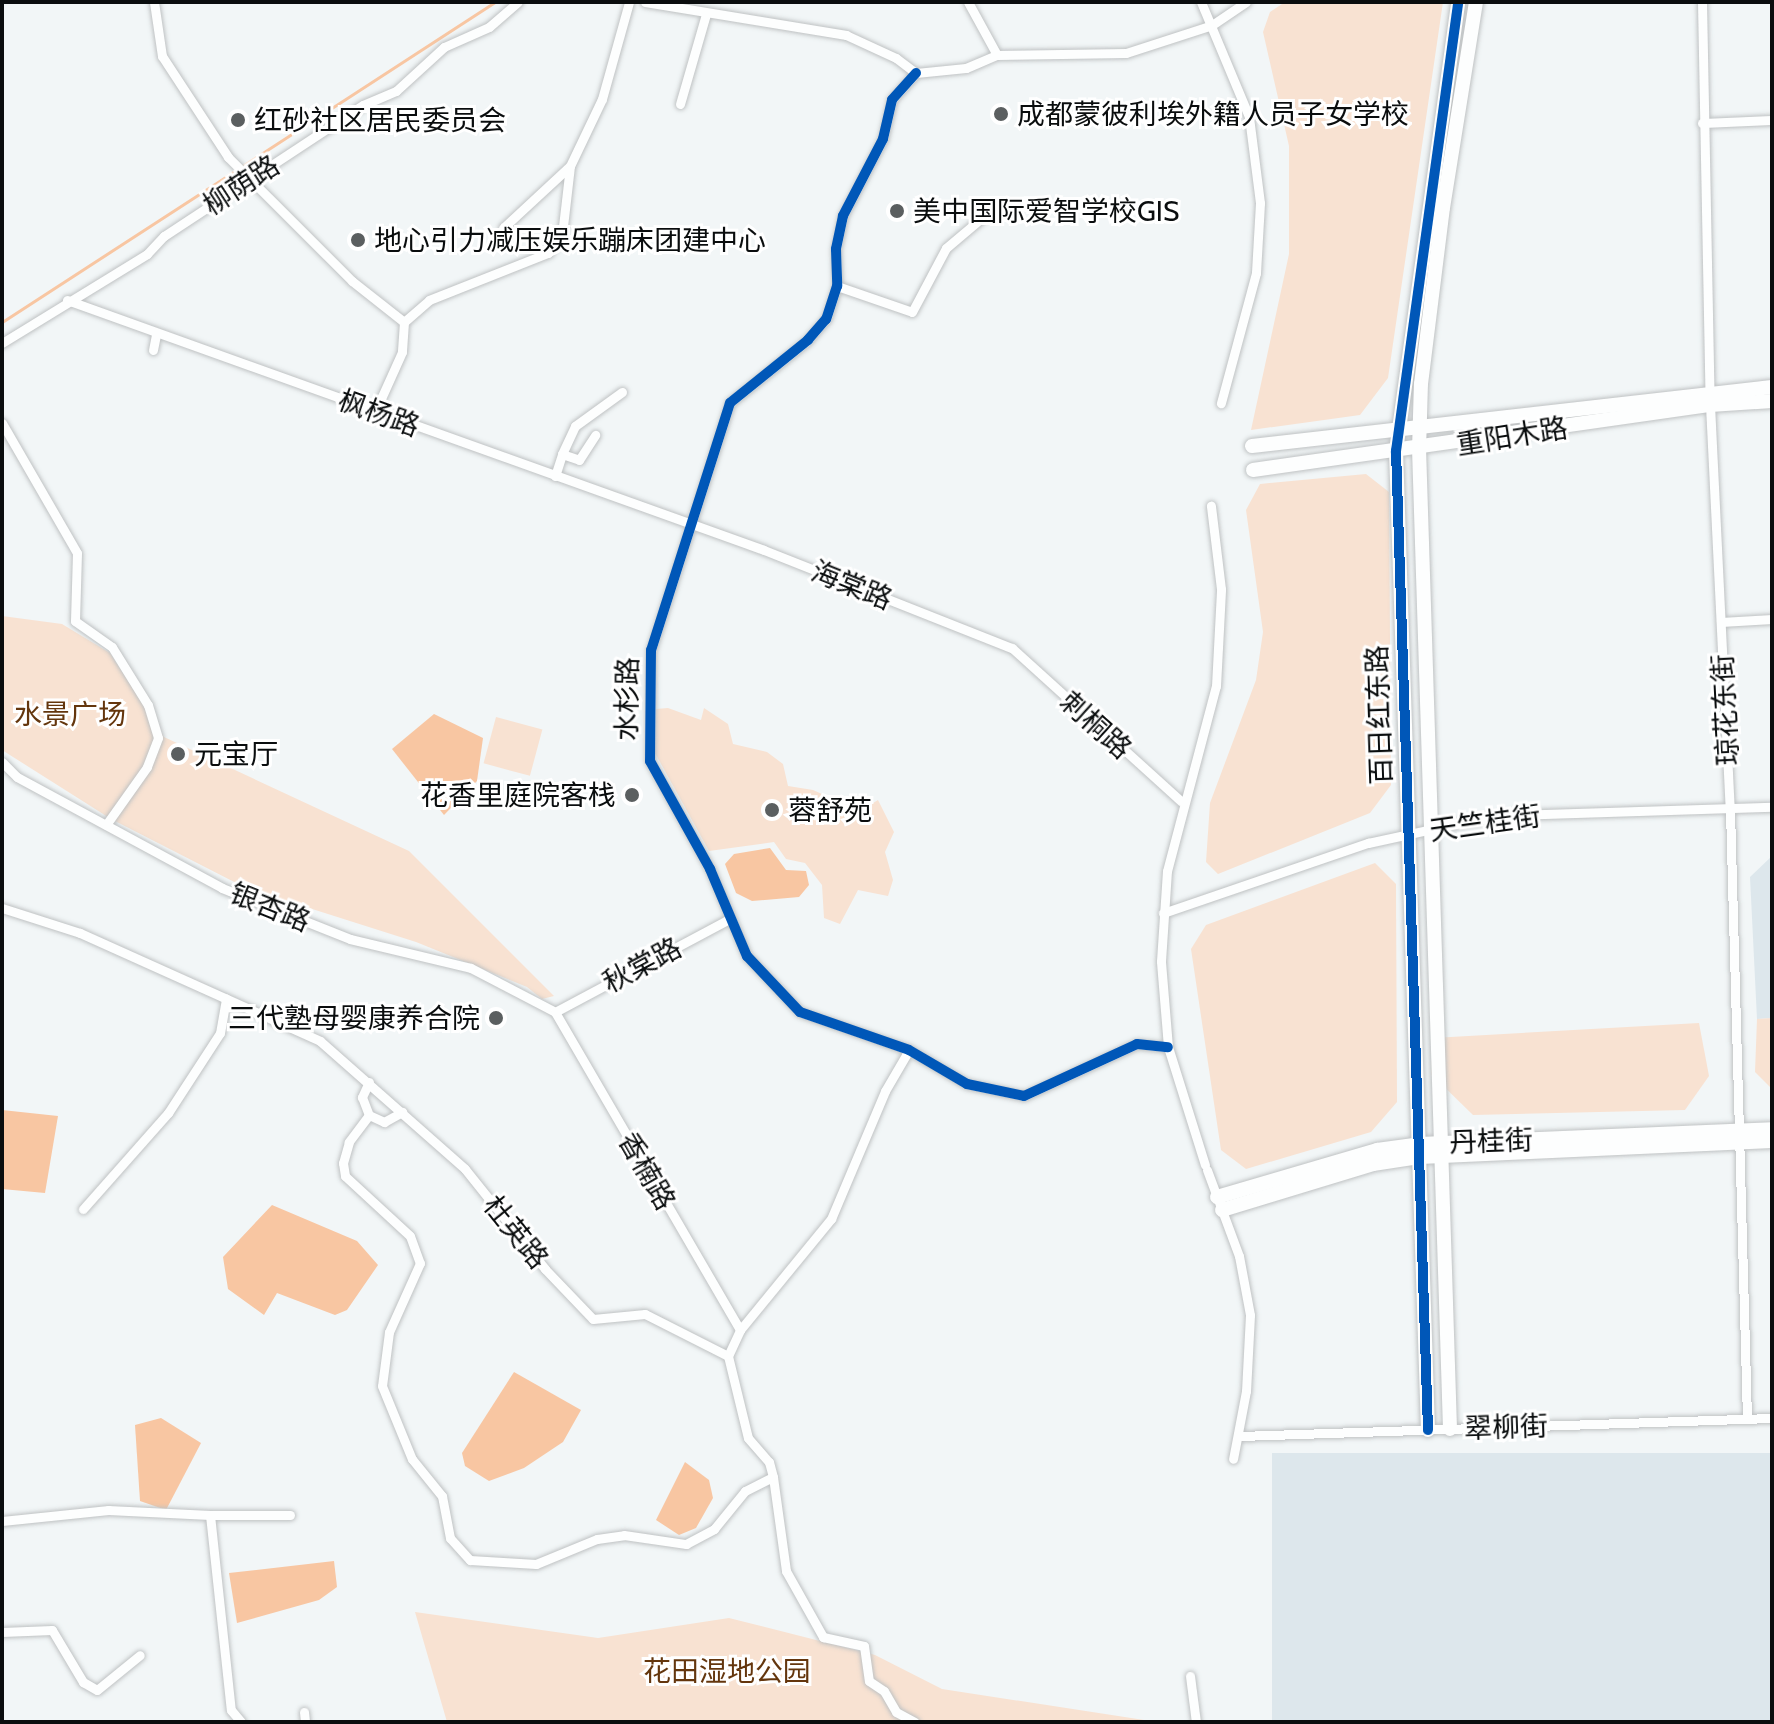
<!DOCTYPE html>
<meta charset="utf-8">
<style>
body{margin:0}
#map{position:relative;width:1774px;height:1724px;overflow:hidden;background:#f2f6f7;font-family:Cabin,"Noto Sans SC",sans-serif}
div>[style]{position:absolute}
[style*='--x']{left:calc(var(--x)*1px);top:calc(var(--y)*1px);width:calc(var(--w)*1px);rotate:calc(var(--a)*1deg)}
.built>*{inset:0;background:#dde7ec;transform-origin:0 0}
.green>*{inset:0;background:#f8e2d2;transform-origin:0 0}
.water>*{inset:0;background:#f8c6a2}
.stream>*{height:3px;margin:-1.5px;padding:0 1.5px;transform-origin:1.5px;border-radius:1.5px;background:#f8c6a2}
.roads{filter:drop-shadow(0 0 2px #bfc2c3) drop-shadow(0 0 2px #bfc2c3)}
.street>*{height:9px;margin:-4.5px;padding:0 4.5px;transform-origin:4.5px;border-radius:4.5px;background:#fdfefe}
.secondary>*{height:14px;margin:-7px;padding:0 7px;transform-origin:7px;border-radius:7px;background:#fdfefe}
.cycleway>*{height:10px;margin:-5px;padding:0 5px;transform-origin:5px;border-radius:5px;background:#0057b8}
.dots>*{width:22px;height:22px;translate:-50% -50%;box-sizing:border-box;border:4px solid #fff;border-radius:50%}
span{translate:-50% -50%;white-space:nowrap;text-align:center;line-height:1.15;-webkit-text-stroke:6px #fff;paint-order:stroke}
.poi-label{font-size:28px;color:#0a0d0e}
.left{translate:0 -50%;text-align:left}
.right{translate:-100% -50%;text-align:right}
.street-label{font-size:28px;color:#0a0d0e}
.park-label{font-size:28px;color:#64360d}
.frame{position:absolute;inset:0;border:4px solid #0a0d0e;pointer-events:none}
</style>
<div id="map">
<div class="built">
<div style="clip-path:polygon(1772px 856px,1772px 1018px,1757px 1019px,1750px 877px)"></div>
<div style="left:1772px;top:1453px;width:269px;height:500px;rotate:90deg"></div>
</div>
<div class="green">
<div style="clip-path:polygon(1285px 2px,1443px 2px,1388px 378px,1360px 415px,1251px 430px,1289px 254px,1289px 146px,1263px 32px,1270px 12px)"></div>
<div style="clip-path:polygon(1366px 474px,1389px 492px,1391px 785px,1370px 813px,1218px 874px,1206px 862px,1210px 803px,1256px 680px,1263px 632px,1246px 510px,1260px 484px)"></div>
<div style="clip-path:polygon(2px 616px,62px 624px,110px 653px,164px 737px,409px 851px,554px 996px,542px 999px,527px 987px,416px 942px,246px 888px,111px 819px,2px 750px)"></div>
<div style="clip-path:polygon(668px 708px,701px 720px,704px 708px,728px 724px,733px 744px,767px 752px,783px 764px,788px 786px,813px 790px,860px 811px,878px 800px,894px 832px,885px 852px,893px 880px,888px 896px,858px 890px,840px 924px,824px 918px,822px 885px,805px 863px,786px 859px,774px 842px,709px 851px,655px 753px,656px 709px)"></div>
<div style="left:496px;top:717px;width:48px;height:48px;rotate:15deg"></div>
<div style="clip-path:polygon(1375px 863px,1396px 884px,1397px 1102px,1371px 1132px,1246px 1169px,1221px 1150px,1191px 949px,1206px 925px)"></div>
<div style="clip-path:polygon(1772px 1018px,1772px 1089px,1755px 1072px,1757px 1019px)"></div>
<div style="clip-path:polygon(1699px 1023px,1709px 1076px,1685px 1110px,1473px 1115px,1431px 1074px,1433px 1038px)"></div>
<div style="clip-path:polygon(415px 1612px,598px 1638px,729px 1618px,875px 1655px,942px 1689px,1157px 1722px,447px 1722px)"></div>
</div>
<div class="water">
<div style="clip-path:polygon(434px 714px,483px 738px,477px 781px,444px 815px,392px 749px)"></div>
<div style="clip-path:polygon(770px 848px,786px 870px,806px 871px,809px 885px,799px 897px,752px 901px,736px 893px,725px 864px,734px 854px)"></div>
<div style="clip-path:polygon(2px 1110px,58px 1116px,45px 1193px,2px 1189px)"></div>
<div style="clip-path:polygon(272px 1205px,357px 1241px,378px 1265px,347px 1310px,335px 1315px,277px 1293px,264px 1315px,228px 1289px,223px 1257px)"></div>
<div style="clip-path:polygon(514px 1372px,581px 1410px,563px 1442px,524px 1468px,489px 1481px,465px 1466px,462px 1453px)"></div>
<div style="clip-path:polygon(161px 1418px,201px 1443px,166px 1510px,140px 1501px,135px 1425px)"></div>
<div style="clip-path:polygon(685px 1462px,709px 1480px,713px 1498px,696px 1528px,679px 1535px,656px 1520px)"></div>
<div style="clip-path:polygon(334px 1561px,337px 1587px,319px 1600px,237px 1623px,229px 1573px)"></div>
</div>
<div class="stream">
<div style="--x:2;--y:322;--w:588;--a:-32.99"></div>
</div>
<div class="roads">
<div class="street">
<div style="--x:154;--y:2;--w:55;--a:81.6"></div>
<div style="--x:162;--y:56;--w:121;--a:56.8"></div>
<div style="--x:228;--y:157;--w:175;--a:45"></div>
<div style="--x:352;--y:281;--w:66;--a:38.3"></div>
<div style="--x:404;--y:322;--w:30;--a:94"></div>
<div style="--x:402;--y:352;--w:66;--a:114.2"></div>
<div style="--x:645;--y:2;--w:204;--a:9.3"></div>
<div style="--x:846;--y:35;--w:55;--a:24.7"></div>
<div style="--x:896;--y:58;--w:25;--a:37"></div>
<div style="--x:968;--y:2;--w:60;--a:61.3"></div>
<div style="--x:1201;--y:2;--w:125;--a:67.3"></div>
<div style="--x:1249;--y:117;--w:87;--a:82.7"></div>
<div style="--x:1260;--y:203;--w:70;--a:93.3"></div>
<div style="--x:1256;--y:273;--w:135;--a:105.1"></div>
<div style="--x:1702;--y:2;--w:403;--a:88.9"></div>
<div style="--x:1710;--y:405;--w:405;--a:87.2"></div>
<div style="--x:1730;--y:810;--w:609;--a:88.4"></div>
<div style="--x:916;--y:73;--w:36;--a:132"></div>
<div style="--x:892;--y:100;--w:40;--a:103"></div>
<div style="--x:883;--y:139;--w:87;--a:117.5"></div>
<div style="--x:843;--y:216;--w:34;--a:102"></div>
<div style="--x:836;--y:249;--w:37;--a:88"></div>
<div style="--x:837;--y:286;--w:35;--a:108"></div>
<div style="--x:826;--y:319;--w:28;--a:131"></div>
<div style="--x:808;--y:340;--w:100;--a:141.1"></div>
<div style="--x:730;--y:403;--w:259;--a:107.7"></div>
<div style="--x:651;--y:650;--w:111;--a:90.5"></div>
<div style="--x:650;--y:761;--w:124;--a:60.9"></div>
<div style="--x:710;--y:869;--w:95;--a:67"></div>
<div style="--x:747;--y:956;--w:77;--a:46.6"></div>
<div style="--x:800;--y:1012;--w:115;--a:19.2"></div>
<div style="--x:909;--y:1050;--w:67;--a:30.4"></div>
<div style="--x:967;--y:1084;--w:58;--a:11.9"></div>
<div style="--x:1024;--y:1096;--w:124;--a:-24.7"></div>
<div style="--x:1137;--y:1044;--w:31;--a:6"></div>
<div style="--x:916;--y:73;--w:50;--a:-5.7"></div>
<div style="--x:966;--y:68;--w:34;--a:-23"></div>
<div style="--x:997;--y:55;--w:129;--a:-0.9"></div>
<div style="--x:1126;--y:53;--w:90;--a:-18"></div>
<div style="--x:1212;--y:25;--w:41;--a:-34.1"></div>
<div style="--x:680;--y:104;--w:94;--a:-73.9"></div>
<div style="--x:1702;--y:123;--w:70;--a:-2.5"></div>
<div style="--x:503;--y:228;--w:91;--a:-42.8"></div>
<div style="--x:570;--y:166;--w:74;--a:-64.5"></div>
<div style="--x:602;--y:99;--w:101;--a:-74.4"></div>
<div style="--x:837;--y:286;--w:79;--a:19.1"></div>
<div style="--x:912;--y:312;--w:72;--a:-62"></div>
<div style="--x:946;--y:248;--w:51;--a:-40.2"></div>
<div style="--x:67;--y:300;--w:740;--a:19.73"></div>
<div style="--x:764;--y:550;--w:267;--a:21.6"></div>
<div style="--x:1012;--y:648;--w:228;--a:42.2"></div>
<div style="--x:404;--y:322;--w:33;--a:-41"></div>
<div style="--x:429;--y:300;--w:128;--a:-21.6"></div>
<div style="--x:548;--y:253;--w:23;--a:-52"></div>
<div style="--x:562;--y:235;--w:69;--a:-83.4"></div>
<div style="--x:2;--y:343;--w:170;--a:-31.5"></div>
<div style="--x:147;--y:254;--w:25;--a:-47"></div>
<div style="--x:164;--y:236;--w:238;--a:-33.4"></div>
<div style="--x:363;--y:105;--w:36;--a:-23"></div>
<div style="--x:396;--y:91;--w:65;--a:-42.5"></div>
<div style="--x:444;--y:47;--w:49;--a:-24"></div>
<div style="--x:489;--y:27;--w:38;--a:-41"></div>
<div style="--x:153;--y:350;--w:16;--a:-79"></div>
<div style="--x:2;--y:423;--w:150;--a:60"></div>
<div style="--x:77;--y:553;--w:68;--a:91.7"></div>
<div style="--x:75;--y:621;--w:45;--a:35.1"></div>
<div style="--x:112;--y:647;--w:68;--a:58.2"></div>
<div style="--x:148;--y:705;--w:34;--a:73"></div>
<div style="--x:158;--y:738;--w:31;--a:111"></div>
<div style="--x:147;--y:767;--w:71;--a:125.3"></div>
<div style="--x:562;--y:454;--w:31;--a:-65"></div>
<div style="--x:575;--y:426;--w:58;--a:-35.9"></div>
<div style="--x:555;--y:476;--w:23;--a:-72"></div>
<div style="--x:562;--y:454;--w:18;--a:19"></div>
<div style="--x:579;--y:460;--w:30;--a:-57"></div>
<div style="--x:1721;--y:622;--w:51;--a:-3.4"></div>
<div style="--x:2;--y:762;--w:21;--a:45"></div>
<div style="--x:17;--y:777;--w:233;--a:28.4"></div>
<div style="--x:222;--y:888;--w:138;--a:21.7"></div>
<div style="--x:350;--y:939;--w:124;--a:13.5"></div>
<div style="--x:471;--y:968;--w:95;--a:27.6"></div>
<div style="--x:555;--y:1012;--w:368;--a:59.8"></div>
<div style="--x:2;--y:908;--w:82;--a:17.8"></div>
<div style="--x:80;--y:933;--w:263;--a:24.2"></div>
<div style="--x:320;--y:1041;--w:193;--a:41.4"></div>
<div style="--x:465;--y:1169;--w:128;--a:51.3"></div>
<div style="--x:545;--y:1269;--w:69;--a:46.2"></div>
<div style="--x:593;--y:1319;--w:52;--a:-5.5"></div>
<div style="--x:645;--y:1314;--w:93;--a:26.8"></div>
<div style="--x:728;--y:1356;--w:29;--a:-65"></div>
<div style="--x:740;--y:1330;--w:144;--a:-50.7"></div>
<div style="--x:831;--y:1219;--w:139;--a:-67.1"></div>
<div style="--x:885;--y:1091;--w:48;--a:-59.7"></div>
<div style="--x:1163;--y:913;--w:217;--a:-18.9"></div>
<div style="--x:1368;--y:843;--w:98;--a:-12.3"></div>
<div style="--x:1464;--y:822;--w:49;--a:-8.1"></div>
<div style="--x:1513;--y:815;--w:259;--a:-1.8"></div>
<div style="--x:555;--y:1012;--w:197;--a:-28.1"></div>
<div style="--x:369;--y:1082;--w:17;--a:115"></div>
<div style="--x:362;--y:1097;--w:19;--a:69"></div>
<div style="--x:369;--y:1115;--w:17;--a:25"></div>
<div style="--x:384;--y:1122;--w:21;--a:-29"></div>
<div style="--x:369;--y:1115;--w:34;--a:127"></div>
<div style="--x:349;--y:1142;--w:22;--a:106"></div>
<div style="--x:343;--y:1163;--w:13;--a:81"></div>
<div style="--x:345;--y:1176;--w:88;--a:42.7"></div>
<div style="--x:410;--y:1236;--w:29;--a:70"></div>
<div style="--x:420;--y:1263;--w:76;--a:114.2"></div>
<div style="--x:389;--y:1332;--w:54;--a:97.4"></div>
<div style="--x:382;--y:1386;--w:79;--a:67.7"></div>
<div style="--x:412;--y:1459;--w:48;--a:51"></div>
<div style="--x:442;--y:1496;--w:43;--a:79.2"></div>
<div style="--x:450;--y:1538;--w:30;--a:48"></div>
<div style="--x:470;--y:1560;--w:66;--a:3.5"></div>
<div style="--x:536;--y:1564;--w:66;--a:-22.3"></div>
<div style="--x:597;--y:1539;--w:27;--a:-8"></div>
<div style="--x:624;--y:1535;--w:63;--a:8.3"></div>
<div style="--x:686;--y:1544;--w:32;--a:-28"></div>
<div style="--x:714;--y:1529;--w:49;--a:-50.8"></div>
<div style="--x:745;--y:1491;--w:31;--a:-27"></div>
<div style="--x:1205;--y:1165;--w:124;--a:-107.4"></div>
<div style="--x:1168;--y:1047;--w:86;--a:-94.7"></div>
<div style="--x:1161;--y:961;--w:90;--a:-86.2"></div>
<div style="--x:1167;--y:871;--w:191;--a:-75.2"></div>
<div style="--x:1216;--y:686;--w:97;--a:-87"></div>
<div style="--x:1221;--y:589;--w:84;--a:-96.9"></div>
<div style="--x:1207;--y:1170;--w:92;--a:69.6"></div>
<div style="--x:1239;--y:1256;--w:60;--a:79.4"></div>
<div style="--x:1250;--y:1315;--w:76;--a:93"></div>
<div style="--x:1246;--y:1391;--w:69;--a:100.8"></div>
<div style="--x:83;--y:1209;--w:128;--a:-48.5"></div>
<div style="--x:168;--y:1113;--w:95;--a:-57"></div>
<div style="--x:220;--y:1033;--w:35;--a:-80"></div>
<div style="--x:728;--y:1356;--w:84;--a:76.3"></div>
<div style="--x:748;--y:1438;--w:32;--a:49"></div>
<div style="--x:769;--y:1462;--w:16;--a:75"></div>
<div style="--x:773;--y:1477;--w:95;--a:82.1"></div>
<div style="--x:786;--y:1571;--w:76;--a:60.7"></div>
<div style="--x:823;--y:1637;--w:42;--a:12.4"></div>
<div style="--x:864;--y:1646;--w:35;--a:82"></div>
<div style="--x:869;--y:1681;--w:18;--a:34"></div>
<div style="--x:884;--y:1691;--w:24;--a:60"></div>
<div style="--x:896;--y:1712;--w:21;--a:28"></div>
<div style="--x:1240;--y:1436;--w:532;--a:-1.94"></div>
<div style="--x:210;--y:1515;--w:80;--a:0"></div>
<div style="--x:2;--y:1521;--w:107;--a:-5.9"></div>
<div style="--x:108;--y:1510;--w:102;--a:2.8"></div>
<div style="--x:210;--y:1515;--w:196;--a:83.9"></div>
<div style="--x:231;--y:1710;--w:16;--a:50"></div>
<div style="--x:2;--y:1632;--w:50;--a:-2.3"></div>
<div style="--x:52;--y:1630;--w:61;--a:59.2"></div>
<div style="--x:83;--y:1682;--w:16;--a:30"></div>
<div style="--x:97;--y:1690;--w:55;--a:-39.1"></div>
<div style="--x:1190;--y:1676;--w:46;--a:82.6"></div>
<div style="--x:304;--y:1712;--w:10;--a:84"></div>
</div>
<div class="secondary">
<div style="--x:1252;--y:446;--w:523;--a:-6.47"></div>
<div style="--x:1253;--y:470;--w:462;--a:-8.1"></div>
<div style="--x:1710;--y:405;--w:62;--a:-3.7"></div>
<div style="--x:1217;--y:1197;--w:167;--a:-16.4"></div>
<div style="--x:1377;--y:1150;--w:43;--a:-7.9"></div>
<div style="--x:1420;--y:1144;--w:352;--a:-2.4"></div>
<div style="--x:1222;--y:1210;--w:158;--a:-16.9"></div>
<div style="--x:1373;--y:1164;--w:48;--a:-8.5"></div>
<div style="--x:1420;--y:1157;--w:352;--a:-2.6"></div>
<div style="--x:1450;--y:1429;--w:979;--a:-91.81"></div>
<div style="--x:1419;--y:450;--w:66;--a:-88.3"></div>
<div style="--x:1421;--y:384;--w:177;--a:-82.9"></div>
<div style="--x:1443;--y:208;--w:209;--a:-80.9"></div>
<div style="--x:1428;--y:1430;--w:980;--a:-91.87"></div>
<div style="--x:1396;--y:451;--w:453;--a:-82.1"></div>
</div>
</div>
<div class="cycleway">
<div style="--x:916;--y:73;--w:36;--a:132"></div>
<div style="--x:892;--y:100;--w:40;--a:103"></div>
<div style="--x:883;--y:139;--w:87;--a:117.5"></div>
<div style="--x:843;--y:216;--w:34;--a:102"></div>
<div style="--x:836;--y:249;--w:37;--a:88"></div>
<div style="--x:837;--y:286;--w:35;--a:108"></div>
<div style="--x:826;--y:319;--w:28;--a:131"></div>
<div style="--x:808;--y:340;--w:100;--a:141.1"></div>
<div style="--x:730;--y:403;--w:259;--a:107.7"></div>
<div style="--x:651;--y:650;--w:111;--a:90.5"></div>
<div style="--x:650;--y:761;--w:124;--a:60.9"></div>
<div style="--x:710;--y:869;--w:95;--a:67"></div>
<div style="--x:747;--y:956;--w:77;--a:46.6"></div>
<div style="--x:800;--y:1012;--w:115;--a:19.2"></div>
<div style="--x:909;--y:1050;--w:67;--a:30.4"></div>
<div style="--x:967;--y:1084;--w:58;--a:11.9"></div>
<div style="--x:1024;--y:1096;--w:124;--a:-24.7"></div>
<div style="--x:1137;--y:1044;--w:31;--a:6"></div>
<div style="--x:1428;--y:1430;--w:980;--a:-91.87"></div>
<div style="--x:1396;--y:451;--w:453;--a:-82.1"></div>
</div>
<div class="dots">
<div style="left:1001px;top:114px;background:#5b5f60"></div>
<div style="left:238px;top:120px;background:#5b5f60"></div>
<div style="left:897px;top:211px;background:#5b5f60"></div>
<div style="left:358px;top:240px;background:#5b5f60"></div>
<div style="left:178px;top:754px;background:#5b5f60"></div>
<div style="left:632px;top:795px;background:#5b5f60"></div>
<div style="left:772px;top:810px;background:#5b5f60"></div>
<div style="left:496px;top:1018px;background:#5b5f60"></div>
</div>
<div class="poi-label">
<span class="left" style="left:1017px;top:114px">成都蒙彼利埃外籍人员子女学校</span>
<span class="left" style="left:254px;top:120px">红砂社区居民委员会</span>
<span class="left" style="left:913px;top:211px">美中国际爱智学校GIS</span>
<span class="left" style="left:374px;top:240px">地心引力减压娱乐蹦床团建中心</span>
<span class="left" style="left:194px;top:754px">元宝厅</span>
<span class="right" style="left:616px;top:795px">花香里庭院客栈</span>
<span class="left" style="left:788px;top:810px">蓉舒苑</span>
<span class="right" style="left:480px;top:1018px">三代塾母婴康养合院</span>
</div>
<div class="street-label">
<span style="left:241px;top:185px;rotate:-33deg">柳荫路</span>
<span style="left:379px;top:413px;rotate:20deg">枫杨路</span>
<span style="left:1512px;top:436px;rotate:-9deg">重阳木路</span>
<span style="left:852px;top:585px;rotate:22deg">海棠路</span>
<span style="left:627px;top:699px;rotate:-89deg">水杉路</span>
<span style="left:1725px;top:710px;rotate:-93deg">琼花东街</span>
<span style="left:1379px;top:715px;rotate:-92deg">百日红东路</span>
<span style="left:1096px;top:725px;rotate:42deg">刺桐路</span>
<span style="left:1485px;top:823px;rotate:-8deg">天竺桂街</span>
<span style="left:270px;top:907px;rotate:22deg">银杏路</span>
<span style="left:642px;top:965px;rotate:-28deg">秋棠路</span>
<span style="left:1491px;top:1141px;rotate:-2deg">丹桂街</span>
<span style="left:647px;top:1171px;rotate:60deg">香楠路</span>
<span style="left:516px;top:1232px;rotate:51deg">杜英路</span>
<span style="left:1506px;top:1427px;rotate:-2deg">翠柳街</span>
</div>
<div class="park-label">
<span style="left:70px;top:714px">水景广场</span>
<span style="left:727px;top:1671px">花田湿地公园</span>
</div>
<div class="frame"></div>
</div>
